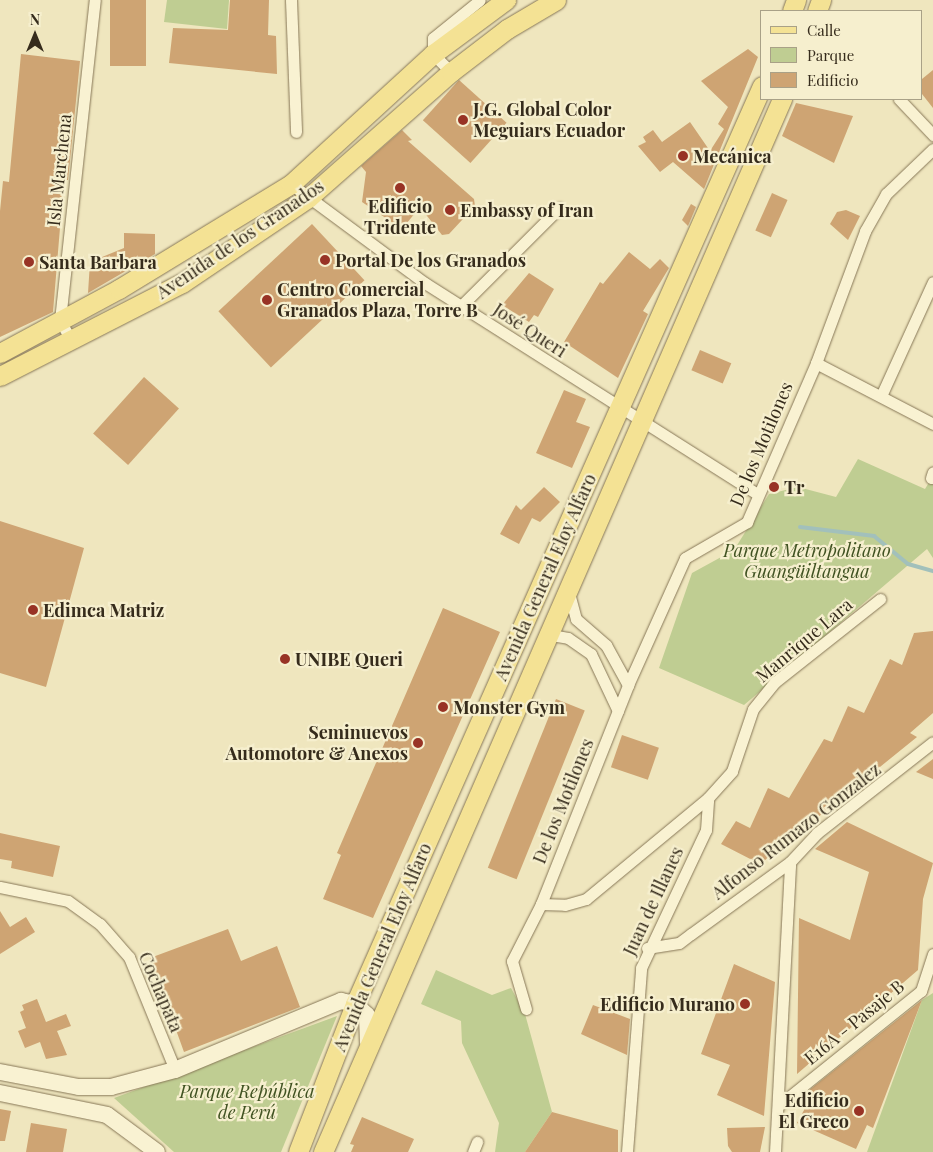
<!DOCTYPE html>
<meta charset="utf-8">
<style>
body{margin:0}
#map{position:relative;width:933px;height:1152px;overflow:hidden;background:#efe6be;font-family:"Playfair Display",serif}
div>[style]{position:absolute}
[style*='--x']{left:calc(var(--x)*1px);top:calc(var(--y)*1px);width:calc(var(--w)*1px);rotate:calc(var(--a)*1deg)}
.green>*{inset:0;background:#bfcd92}
.stream>*{height:4px;margin:-2px;padding:0 2px;transform-origin:2px;border-radius:2px;background:#a2c0bb}
.building>*{inset:0;background:#cea473;transform-origin:0 0}
.roads{filter:drop-shadow(0 0 1px #877757) drop-shadow(0 0 1px #877757)}
.street>*{height:11px;margin:-5.5px;padding:0 5.5px;transform-origin:5.5px;border-radius:5.5px;background:#f9f2d2}
.secondary>*{height:16px;margin:-8px;padding:0 8px;transform-origin:8px;border-radius:8px;background:#f9f2d2}
.primary>*{height:19px;margin:-9.5px;padding:0 9.5px;transform-origin:9.5px;border-radius:9.5px;background:#f4e294}
.dots>*{width:14px;height:14px;translate:-50% -50%;box-sizing:border-box;border:2px solid #f6efce;border-radius:50%}
span{translate:-50% -50%;white-space:nowrap;text-align:center;line-height:1.15;-webkit-text-stroke:4.5px #f6efce;paint-order:stroke}
.poi-label{font-size:18px;color:#362c1c;font-weight:700}
.left{translate:0 -50%;text-align:left}
.right{translate:-100% -50%;text-align:right}
.street-label{font-size:18px;color:#362c1c}
.park-label{font-size:18px;color:#415322;font-style:italic}
.legend{position:absolute;left:760px;top:10px;width:162px;height:90px;box-sizing:border-box;background:#f6efce;border:1px solid #a9a187;margin:0;padding:6px 9px;list-style:none;font-size:15px;color:#362c1c}
.legend li{display:flex;align-items:center;gap:10px;height:25px}
.legend b{width:25px;border:1px solid #a9a187}
.north{position:absolute;left:10px;top:10px;width:50px;height:50px;-webkit-text-stroke:4px #f6efce;paint-order:stroke;rotate:0deg;font-size:14px;font-weight:700;line-height:20px;text-align:center;color:#362c1c}
.north::after{content:'';display:block;margin:auto;width:18px;height:22px;background:#362c1c;clip-path:polygon(50% 0,100% 100%,50% 72%,0 100%)}
</style>
<div id="map">
<div class="green">
<div style="clip-path:polygon(167px 0,229px 0,227px 29px,164px 22px)"></div>
<div style="clip-path:polygon(858px 459px,925px 489px,933px 476px,933px 558px,927px 549px,744px 705px,659px 668px,692px 573px,734px 550px,769px 494px,798px 487px,836px 497px)"></div>
<div style="clip-path:polygon(436px 970px,492px 995px,511px 988px,525px 1014px,552px 1112px,525px 1152px,495px 1152px,499px 1123px,462px 1043px,461px 1021px,421px 1004px)"></div>
<div style="clip-path:polygon(933px 993px,933px 1152px,867px 1152px,922px 1000px)"></div>
<div style="clip-path:polygon(337px 1016px,281px 1152px,174px 1152px,114px 1098px)"></div>
</div>
<div class="stream">
<div style="--x:800;--y:527;--w:75;--a:6.9"></div>
<div style="--x:874;--y:536;--w:44;--a:39.5"></div>
<div style="--x:908;--y:564;--w:26;--a:16"></div>
</div>
<div class="building">
<div style="left:110px;top:0;width:36px;height:66px"></div>
<div style="clip-path:polygon(230px 0,269px 0,268px 35px,276px 36px,277px 74px,169px 63px,173px 28px,228px 30px)"></div>
<div style="clip-path:polygon(748px 49px,758px 57px,704px 189px,673px 162px,660px 172px,638px 146px,646px 142px,643px 137px,653px 130px,662px 142px,690px 122px,710px 151px,724px 129px,718px 124px,728px 107px,701px 81px)"></div>
<div style="clip-path:polygon(21px 54px,80px 61px,68px 180px,64px 180px,53px 312px,0 337px,0 211px,3px 181px,9px 182px)"></div>
<div style="clip-path:polygon(933px 70px,933px 108px,922px 94px,922px 79px)"></div>
<div style="left:459px;top:80px;width:64px;height:54px;rotate:42deg"></div>
<div style="clip-path:polygon(796px 103px,853px 116px,834px 163px,782px 136px)"></div>
<div style="clip-path:polygon(402px 130px,412px 140px,408px 141px,474px 199px,475px 206px,449px 234px,442px 235px,420px 207px,402px 229px,362px 202px,366px 172px,361px 166px)"></div>
<div style="left:772px;top:193px;width:17px;height:41px;rotate:24deg"></div>
<div style="clip-path:polygon(691px 204px,696px 207px,688px 226px,682px 220px)"></div>
<div style="clip-path:polygon(846px 210px,860px 216px,848px 240px,830px 224px,837px 212px)"></div>
<div style="left:312px;top:224px;width:77px;height:128px;rotate:47deg"></div>
<div style="clip-path:polygon(124px 233px,155px 234px,155px 254px,88px 293px,90px 262px,124px 248px)"></div>
<div style="clip-path:polygon(629px 252px,650px 269px,660px 259px,669px 268px,643px 311px,648px 314px,618px 378px,564px 342px,600px 282px,603px 284px)"></div>
<div style="clip-path:polygon(529px 273px,554px 289px,538px 317px,534px 315px,529px 322px,502px 305px)"></div>
<div style="left:700px;top:350px;width:34px;height:22px;rotate:23deg"></div>
<div style="left:144px;top:377px;width:47px;height:76px;rotate:42deg"></div>
<div style="clip-path:polygon(564px 390px,586px 399px,576px 422px,590px 427px,572px 468px,536px 453px)"></div>
<div style="clip-path:polygon(544px 487px,560px 502px,540px 522px,532px 518px,519px 544px,500px 534px,516px 505px,521px 510px)"></div>
<div style="clip-path:polygon(0 521px,84px 548px,46px 687px,0 673px)"></div>
<div style="clip-path:polygon(443px 608px,500px 632px,373px 918px,323px 899px,341px 855px,337px 853px)"></div>
<div style="clip-path:polygon(933px 631px,933px 713px,910px 733px,917px 737px,760px 864px,721px 844px,736px 821px,750px 828px,768px 788px,789px 798px,824px 739px,832px 742px,848px 706px,864px 713px,890px 659px,902px 665px,914px 633px)"></div>
<div style="left:556px;top:699px;width:31px;height:182px;rotate:22deg"></div>
<div style="left:622px;top:735px;width:39px;height:34px;rotate:19deg"></div>
<div style="clip-path:polygon(933px 759px,933px 779px,916px 772px)"></div>
<div style="clip-path:polygon(847px 822px,933px 863px,923px 899px,918px 970px,797px 1074px,799px 918px,850px 940px,869px 872px,815px 849px)"></div>
<div style="clip-path:polygon(0 833px,60px 846px,53px 877px,11px 868px,12px 861px,0 859px)"></div>
<div style="clip-path:polygon(0 911px,10px 927px,26px 917px,35px 932px,0 954px)"></div>
<div style="clip-path:polygon(228px 929px,241px 961px,277px 946px,300px 1007px,184px 1052px,150px 958px)"></div>
<div style="clip-path:polygon(734px 964px,775px 982px,764px 1116px,717px 1095px,730px 1065px,701px 1054px)"></div>
<div style="clip-path:polygon(37px 999px,46px 1022px,66px 1014px,71px 1026px,57px 1031px,67px 1055px,46px 1059px,40px 1042px,25px 1048px,18px 1031px,26px 1028px,20px 1012px,24px 1010px,22px 1005px)"></div>
<div style="clip-path:polygon(922px 1000px,873px 1128px,867px 1125px,856px 1149px,797px 1123px,810px 1099px,803px 1095px)"></div>
<div style="clip-path:polygon(593px 1005px,630px 1019px,627px 1055px,581px 1034px)"></div>
<div style="clip-path:polygon(0 1109px,11px 1111px,5px 1141px,0 1141px)"></div>
<div style="clip-path:polygon(552px 1112px,618px 1130px,618px 1152px,525px 1152px)"></div>
<div style="clip-path:polygon(362px 1117px,414px 1139px,408px 1152px,351px 1152px,354px 1145px,350px 1144px)"></div>
<div style="clip-path:polygon(31px 1123px,67px 1129px,63px 1152px,26px 1152px)"></div>
<div style="clip-path:polygon(765px 1127px,760px 1152px,732px 1152px,728px 1146px,727px 1128px)"></div>
</div>
<div class="roads">
<div class="street">
<div style="--x:291;--y:0;--w:132;--a:87.8"></div>
<div style="--x:451;--y:72;--w:25;--a:-135"></div>
<div style="--x:433;--y:54;--w:16;--a:-90"></div>
<div style="--x:433;--y:38;--w:60;--a:-39"></div>
<div style="--x:899;--y:99;--w:50;--a:46.6"></div>
<div style="--x:291;--y:184;--w:167;--a:36.5"></div>
<div style="--x:425;--y:283;--w:393;--a:32.4"></div>
<div style="--x:461;--y:306;--w:139;--a:-45"></div>
<div style="--x:72;--y:342;--w:25;--a:-119"></div>
<div style="--x:60;--y:320;--w:322;--a:-83.8"></div>
<div style="--x:816;--y:363;--w:132;--a:27.5"></div>
<div style="--x:881;--y:396;--w:125;--a:-65.5"></div>
<div style="--x:931;--y:478;--w:6;--a:-72"></div>
<div style="--x:569;--y:593;--w:27;--a:75"></div>
<div style="--x:576;--y:619;--w:40;--a:41"></div>
<div style="--x:606;--y:645;--w:46;--a:61.2"></div>
<div style="--x:551;--y:635;--w:17;--a:10"></div>
<div style="--x:568;--y:638;--w:28;--a:35"></div>
<div style="--x:591;--y:654;--w:63;--a:64.7"></div>
<div style="--x:0;--y:887;--w:69;--a:11.6"></div>
<div style="--x:68;--y:901;--w:39;--a:36"></div>
<div style="--x:100;--y:924;--w:44;--a:48.7"></div>
<div style="--x:129;--y:957;--w:122;--a:67.8"></div>
<div style="--x:541;--y:904;--w:24;--a:2"></div>
<div style="--x:565;--y:905;--w:22;--a:-16"></div>
<div style="--x:586;--y:899;--w:158;--a:-39.6"></div>
<div style="--x:708;--y:798;--w:36;--a:-48"></div>
<div style="--x:732;--y:771;--w:65;--a:-71.3"></div>
<div style="--x:753;--y:709;--w:35;--a:-51"></div>
<div style="--x:775;--y:682;--w:134;--a:-38.3"></div>
<div style="--x:647;--y:948;--w:32;--a:-9"></div>
<div style="--x:679;--y:943;--w:15;--a:-37"></div>
<div style="--x:691;--y:934;--w:122;--a:-36"></div>
<div style="--x:790;--y:862;--w:40;--a:-47"></div>
<div style="--x:817;--y:833;--w:147;--a:-38.1"></div>
<div style="--x:526;--y:1009;--w:50;--a:-106.3"></div>
<div style="--x:512;--y:961;--w:64;--a:-63"></div>
<div style="--x:541;--y:904;--w:236;--a:-68.3"></div>
<div style="--x:628;--y:685;--w:139;--a:-65.8"></div>
<div style="--x:685;--y:558;--w:72;--a:-30.1"></div>
<div style="--x:747;--y:522;--w:173;--a:-66.5"></div>
<div style="--x:816;--y:363;--w:141;--a:-69.6"></div>
<div style="--x:865;--y:231;--w:43;--a:-60.4"></div>
<div style="--x:886;--y:194;--w:65;--a:-43.8"></div>
<div style="--x:779;--y:1105;--w:182;--a:-38.8"></div>
<div style="--x:921;--y:991;--w:39;--a:-72"></div>
<div style="--x:473;--y:1152;--w:11;--a:-68"></div>
<div style="--x:627;--y:1152;--w:185;--a:-85.6"></div>
<div style="--x:641;--y:968;--w:153;--a:-64.8"></div>
<div style="--x:706;--y:830;--w:32;--a:-86"></div>
<div style="--x:775;--y:1152;--w:290;--a:-87"></div>
</div>
<div class="secondary">
<div style="--x:0;--y:1072;--w:80;--a:10.8"></div>
<div style="--x:79;--y:1087;--w:32;--a:0"></div>
<div style="--x:111;--y:1087;--w:66;--a:-14.9"></div>
<div style="--x:175;--y:1070;--w:180;--a:-22.6"></div>
<div style="--x:341;--y:1001;--w:14;--a:12"></div>
<div style="--x:355;--y:1004;--w:16;--a:43"></div>
<div style="--x:367;--y:1015;--w:27;--a:88"></div>
<div style="--x:0;--y:1093;--w:109;--a:11.6"></div>
<div style="--x:107;--y:1115;--w:62;--a:36.5"></div>
</div>
<div class="primary">
<div style="--x:792;--y:11;--w:12;--a:-70"></div>
<div style="--x:817;--y:11;--w:12;--a:-70"></div>
<div style="--x:0;--y:353;--w:135;--a:-28.3"></div>
<div style="--x:119;--y:289;--w:202;--a:-31.4"></div>
<div style="--x:291;--y:184;--w:193;--a:-42.5"></div>
<div style="--x:433;--y:54;--w:91;--a:-36.5"></div>
<div style="--x:0;--y:376;--w:204;--a:-27.1"></div>
<div style="--x:182;--y:283;--w:152;--a:-34"></div>
<div style="--x:308;--y:198;--w:191;--a:-41.4"></div>
<div style="--x:451;--y:72;--w:71;--a:-37.5"></div>
<div style="--x:507;--y:29;--w:57;--a:-30.6"></div>
<div style="--x:298;--y:1152;--w:159;--a:-68.9"></div>
<div style="--x:355;--y:1004;--w:1004;--a:-66.09"></div>
<div style="--x:323;--y:1152;--w:1149;--a:-66.45"></div>
</div>
</div>
<div class="dots">
<div style="left:463px;top:120px;background:#983325"></div>
<div style="left:683px;top:156px;background:#983325"></div>
<div style="left:400px;top:188px;background:#983325"></div>
<div style="left:450px;top:210px;background:#983325"></div>
<div style="left:325px;top:260px;background:#983325"></div>
<div style="left:29px;top:262px;background:#983325"></div>
<div style="left:267px;top:300px;background:#983325"></div>
<div style="left:774px;top:487px;background:#983325"></div>
<div style="left:33px;top:610px;background:#983325"></div>
<div style="left:285px;top:659px;background:#983325"></div>
<div style="left:443px;top:707px;background:#983325"></div>
<div style="left:418px;top:743px;background:#983325"></div>
<div style="left:745px;top:1004px;background:#983325"></div>
<div style="left:859px;top:1111px;background:#983325"></div>
</div>
<div class="poi-label">
<span class="left" style="left:473px;top:120px">J.G. Global Color<br>Meguiars Ecuador</span>
<span class="left" style="left:693px;top:156px">Mecánica</span>
<span style="left:400px;top:217px">Edificio<br>Tridente</span>
<span class="left" style="left:460px;top:210px">Embassy of Iran</span>
<span class="left" style="left:335px;top:260px">Portal De los Granados</span>
<span class="left" style="left:39px;top:262px">Santa Barbara</span>
<span class="left" style="left:277px;top:300px">Centro Comercial<br>Granados Plaza, Torre B</span>
<span class="left" style="left:784px;top:487px">Tr</span>
<span class="left" style="left:43px;top:610px">Edimca Matriz</span>
<span class="left" style="left:295px;top:659px">UNIBE Queri</span>
<span class="left" style="left:453px;top:707px">Monster Gym</span>
<span class="right" style="left:408px;top:743px">Seminuevos<br>Automotore &amp; Anexos</span>
<span class="right" style="left:735px;top:1004px">Edificio Murano</span>
<span class="right" style="left:849px;top:1111px">Edificio<br>El Greco</span>
</div>
<div class="street-label">
<span style="left:59px;top:170px;rotate:-84deg">Isla Marchena</span>
<span style="left:240px;top:239px;rotate:-34deg">Avenida de los Granados</span>
<span style="left:530px;top:330px;rotate:33deg">José Queri</span>
<span style="left:761px;top:444px;rotate:-67deg">De los Motilones</span>
<span style="left:545px;top:577px;rotate:-66deg">Avenida General Eloy Alfaro</span>
<span style="left:804px;top:640px;rotate:-40deg">Manrique Lara</span>
<span style="left:563px;top:801px;rotate:-68deg">De los Motilones</span>
<span style="left:796px;top:831px;rotate:-38deg">Alfonso Rumazo Gonzalez</span>
<span style="left:653px;top:901px;rotate:-65deg">Juan de Illanes</span>
<span style="left:382px;top:947px;rotate:-67deg">Avenida General Eloy Alfaro</span>
<span style="left:161px;top:992px;rotate:67deg">Cochapata</span>
<span style="left:854px;top:1022px;rotate:-39deg">E16A - Pasaje B</span>
</div>
<div class="park-label">
<span style="left:807px;top:561px">Parque Metropolitano<br>Guangüiltangua</span>
<span style="left:247px;top:1102px">Parque República<br>de Perú</span>
</div>
<ul class="legend">
<li><b style="height:6px;background:#f4e294"></b>Calle</li>
<li><b style="height:14px;background:#bfcd92"></b>Parque</li>
<li><b style="height:14px;background:#cea473"></b>Edificio</li>
</ul>
<div class="north">N</div>
</div>
